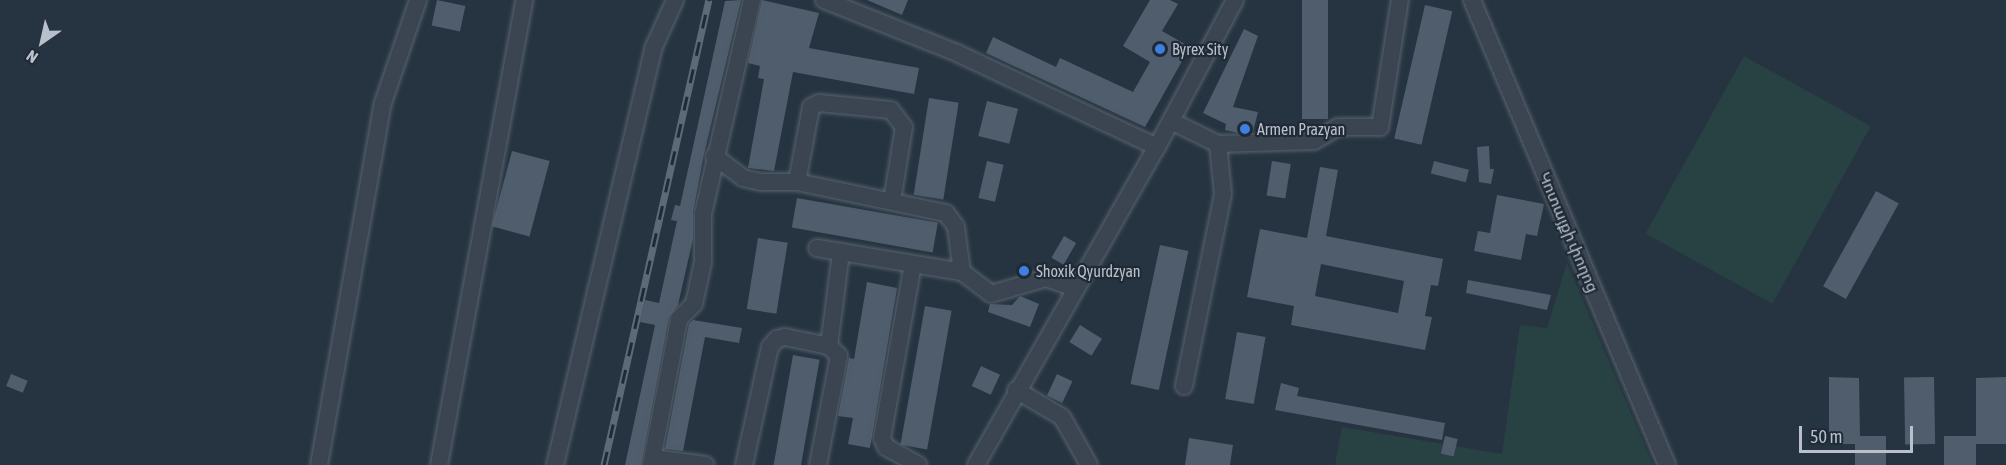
<!DOCTYPE html>
<meta charset="utf-8">
<style>
body{margin:0}
#map{position:relative;width:2006px;height:465px;overflow:hidden;background:#263441;font-family:"Asap Condensed","Noto Sans Armenian",sans-serif}
div>[style]{position:absolute}
[style*='--x']{left:calc(var(--x)*1px);top:calc(var(--y)*1px);width:calc(var(--w)*1px);rotate:calc(var(--a)*1deg)}
.green>*{inset:0;background:#284142;transform-origin:0 0}
.building>*{inset:0;background:#4f5d6c;transform-origin:0 0}
.roads{filter:drop-shadow(0 0 2px #58636e) drop-shadow(0 0 2px #58636e)}
.minor>*{height:16px;margin:-8px;padding:0 8px;transform-origin:8px;border-radius:8px;background:#3a4551}
.rail>*{height:7px;margin-top:-3.5px;transform-origin:0;background:repeating-linear-gradient(90deg,#1f2a36 0 14px,#5c6a78 0 28px);box-sizing:border-box;border-block:2px solid #5c6a78}
.dots>*{width:16px;height:16px;translate:-50% -50%;box-sizing:border-box;border:3px solid #1f2a36;border-radius:50%}
span{translate:-50% -50%;white-space:nowrap;text-align:center;line-height:1.15;-webkit-text-stroke:4.5px #1f2a36;paint-order:stroke}
.poi-label{font-size:16px;color:#b7c0cb}
.left{translate:0 -50%;text-align:left}
.street-label{font-size:16px;color:#b7c0cb}
.north{position:absolute;left:12px;top:12px;width:60px;height:60px;-webkit-text-stroke:4px #1f2a36;paint-order:stroke;rotate:214deg;font-size:16px;font-weight:700;line-height:24px;text-align:center;color:#b7c0cb}
.north::after{content:'';display:block;margin:auto;width:21px;height:27px;background:#b7c0cb;clip-path:polygon(50% 0,100% 100%,50% 72%,0 100%)}
.scale{position:absolute;left:1799px;top:426px;width:114px;height:27px;box-sizing:border-box;border:3px solid #b7c0cb;border-top:0;padding-left:8px;font-size:18px;line-height:21px;white-space:nowrap;color:#b7c0cb;-webkit-text-stroke:4px #1f2a36;paint-order:stroke}
</style>
<div id="map">
<div class="green">
<div style="left:1744px;top:56px;width:145px;height:203px;rotate:29deg"></div>
<div style="clip-path:polygon(1567px 263px,1653px 465px,1335px 465px,1342px 427px,1502px 454px,1520px 325px,1547px 328px)"></div>
</div>
<div class="building">
<div style="left:437px;top:0;width:29px;height:26px;rotate:12deg"></div>
<div style="clip-path:polygon(741px 0,704px 154px,693px 212px,693px 239px,678px 305px,669px 317px,641px 465px,625px 465px,655px 325px,640px 322px,645px 300px,659px 303px,677px 221px,671px 220px,675px 205px,680px 206px,725px 1px)"></div>
<div style="clip-path:polygon(762px 0,819px 13px,809px 48px,919px 68px,914px 94px,793px 72px,774px 171px,748px 168px,764px 79px,758px 78px,760px 66px,748px 63px)"></div>
<div style="clip-path:polygon(867px 0,908px 0,902px 15px)"></div>
<div style="clip-path:polygon(1150px 0,1170px 0,1178px 4px,1162px 31px,1190px 47px,1145px 127px,986px 53px,993px 37px,1056px 67px,1060px 58px,1133px 92px,1150px 62px,1123px 46px)"></div>
<div style="left:1302px;top:0;width:26px;height:119px"></div>
<div style="left:1425px;top:5px;width:28px;height:137px;rotate:13deg"></div>
<div style="clip-path:polygon(1244px 29px,1258px 36px,1233px 107px,1258px 112px,1253px 132px,1238px 133px,1225px 130px,1226px 124px,1203px 113px)"></div>
<div style="left:929px;top:98px;width:30px;height:98px;rotate:9deg"></div>
<div style="left:987px;top:101px;width:32px;height:36px;rotate:14deg"></div>
<div style="clip-path:polygon(1489px 146px,1490px 169px,1494px 169px,1491px 184px,1479px 182px,1477px 147px)"></div>
<div style="left:512px;top:151px;width:39px;height:78px;rotate:15deg"></div>
<div style="left:987px;top:161px;width:17px;height:38px;rotate:13deg"></div>
<div style="left:1272px;top:161px;width:19px;height:35px;rotate:9deg"></div>
<div style="left:1434px;top:161px;width:36px;height:13px;rotate:14deg"></div>
<div style="clip-path:polygon(evenodd,1320px 167px,1338px 170px,1326px 236px,1443px 259px,1438px 286px,1431px 285px,1425px 316px,1432px 317px,1425px 350px,1291px 325px,1294px 306px,1247px 297px,1260px 229px,1307px 238px,1320px 167px,1321px 264px,1404px 281px,1398px 313px,1315px 296px,1321px 264px)"></div>
<div style="left:1876px;top:191px;width:26px;height:109px;rotate:29deg"></div>
<div style="clip-path:polygon(1497px 195px,1544px 204px,1537px 236px,1526px 234px,1521px 260px,1474px 251px,1478px 231px,1490px 233px)"></div>
<div style="left:797px;top:198px;width:143px;height:30px;rotate:10deg"></div>
<div style="left:1064px;top:236px;width:14px;height:25px;rotate:30deg"></div>
<div style="left:758px;top:238px;width:30px;height:72px;rotate:9deg"></div>
<div style="left:1160px;top:245px;width:29px;height:142px;rotate:12deg"></div>
<div style="clip-path:polygon(1468px 280px,1551px 295px,1547px 310px,1466px 293px)"></div>
<div style="clip-path:polygon(867px 282px,897px 288px,870px 448px,848px 444px,853px 418px,838px 416px,849px 358px,854px 359px)"></div>
<div style="clip-path:polygon(1020px 296px,1039px 304px,1030px 327px,988px 312px,990px 304px,1012px 305px)"></div>
<div style="left:925px;top:306px;width:27px;height:141px;rotate:10deg"></div>
<div style="clip-path:polygon(693px 320px,742px 328px,739px 343px,705px 337px,683px 451px,665px 449px,689px 324px)"></div>
<div style="left:1080px;top:325px;width:26px;height:20px;rotate:32deg"></div>
<div style="left:1237px;top:332px;width:29px;height:68px;rotate:10deg"></div>
<div style="left:793px;top:355px;width:27px;height:112px;rotate:10deg"></div>
<div style="left:981px;top:366px;width:21px;height:22px;rotate:25deg"></div>
<div style="left:11px;top:374px;width:18px;height:13px;rotate:22deg"></div>
<div style="left:1057px;top:374px;width:17px;height:24px;rotate:25deg"></div>
<div style="clip-path:polygon(1829px 377px,1859px 378px,1860px 436px,1886px 436px,1886px 465px,1855px 465px,1855px 444px,1829px 444px)"></div>
<div style="left:1934px;top:377px;width:67px;height:30px;rotate:89deg"></div>
<div style="clip-path:polygon(2006px 377px,2006px 444px,1976px 444px,1976px 465px,1944px 465px,1944px 436px,1976px 436px,1976px 378px)"></div>
<div style="clip-path:polygon(1281px 383px,1299px 388px,1297px 396px,1445px 423px,1442px 440px,1275px 410px)"></div>
<div style="left:1445px;top:436px;width:13px;height:18px;rotate:13deg"></div>
<div style="clip-path:polygon(1189px 438px,1233px 445px,1230px 465px,1185px 465px)"></div>
</div>
<div class="roads">
<div class="minor">
<div style="--x:824;--y:0;--w:143;--a:21.7"></div>
<div style="--x:957;--y:53;--w:221;--a:25.2"></div>
<div style="--x:1472;--y:0;--w:504;--a:67.25"></div>
<div style="--x:1171;--y:121;--w:52;--a:26.1"></div>
<div style="--x:1218;--y:144;--w:50;--a:84.3"></div>
<div style="--x:1223;--y:194;--w:196;--a:101.5"></div>
<div style="--x:1218;--y:144;--w:96;--a:-1.8"></div>
<div style="--x:1314;--y:141;--w:28;--a:-30"></div>
<div style="--x:1338;--y:127;--w:42;--a:0"></div>
<div style="--x:1380;--y:127;--w:129;--a:-81.1"></div>
<div style="--x:714;--y:156;--w:36;--a:37"></div>
<div style="--x:743;--y:178;--w:18;--a:13"></div>
<div style="--x:761;--y:182;--w:36;--a:0"></div>
<div style="--x:797;--y:182;--w:152;--a:11.8"></div>
<div style="--x:946;--y:213;--w:17;--a:54"></div>
<div style="--x:956;--y:227;--w:45;--a:82.4"></div>
<div style="--x:797;--y:182;--w:76;--a:-79.4"></div>
<div style="--x:811;--y:107;--w:9;--a:-27"></div>
<div style="--x:819;--y:103;--w:72;--a:5.6"></div>
<div style="--x:891;--y:110;--w:21;--a:53"></div>
<div style="--x:904;--y:127;--w:75;--a:99.2"></div>
<div style="--x:817;--y:248;--w:147;--a:9.4"></div>
<div style="--x:962;--y:272;--w:36;--a:37"></div>
<div style="--x:991;--y:294;--w:57;--a:-16.2"></div>
<div style="--x:1046;--y:278;--w:31;--a:19"></div>
<div style="--x:913;--y:264;--w:177;--a:100.1"></div>
<div style="--x:882;--y:438;--w:10;--a:66"></div>
<div style="--x:886;--y:447;--w:37;--a:29"></div>
<div style="--x:829;--y:346;--w:95;--a:-82.7"></div>
<div style="--x:1016;--y:390;--w:53;--a:30.4"></div>
<div style="--x:1062;--y:417;--w:55;--a:60.6"></div>
<div style="--x:654;--y:458;--w:52;--a:7.7"></div>
<div style="--x:319;--y:465;--w:368;--a:-80"></div>
<div style="--x:383;--y:103;--w:109;--a:-71.2"></div>
<div style="--x:439;--y:465;--w:473;--a:-79.6"></div>
<div style="--x:555;--y:465;--w:427;--a:-76.7"></div>
<div style="--x:653;--y:49;--w:54;--a:-65.8"></div>
<div style="--x:651;--y:465;--w:149;--a:-79.1"></div>
<div style="--x:679;--y:319;--w:21;--a:-45"></div>
<div style="--x:694;--y:304;--w:43;--a:-77.9"></div>
<div style="--x:703;--y:262;--w:48;--a:-90"></div>
<div style="--x:703;--y:214;--w:220;--a:-77.1"></div>
<div style="--x:744;--y:465;--w:121;--a:-77.6"></div>
<div style="--x:770;--y:347;--w:11;--a:-49"></div>
<div style="--x:777;--y:339;--w:8;--a:-14"></div>
<div style="--x:785;--y:337;--w:45;--a:11.6"></div>
<div style="--x:829;--y:346;--w:14;--a:45"></div>
<div style="--x:839;--y:356;--w:111;--a:100.9"></div>
<div style="--x:976;--y:465;--w:366;--a:-60.4"></div>
<div style="--x:1157;--y:147;--w:166;--a:-62"></div>
</div>
</div>
<div class="rail">
<div style="--x:604;--y:465;--w:477;--a:-77.3"></div>
</div>
<div class="dots">
<div style="left:1160px;top:49px;background:#3f7fe0"></div>
<div style="left:1245px;top:129px;background:#3f7fe0"></div>
<div style="left:1024px;top:271px;background:#3f7fe0"></div>
</div>
<div class="poi-label">
<span class="left" style="left:1172px;top:49px">Byrex Sity</span>
<span class="left" style="left:1257px;top:129px">Armen Prazyan</span>
<span class="left" style="left:1036px;top:271px">Shoxik Qyurdzyan</span>
</div>
<div class="street-label">
<span style="left:1569px;top:232px;rotate:67deg">Կոտայքի փողոց</span>
</div>
<div class="north">N</div>
<div class="scale">50 m</div>
</div>
